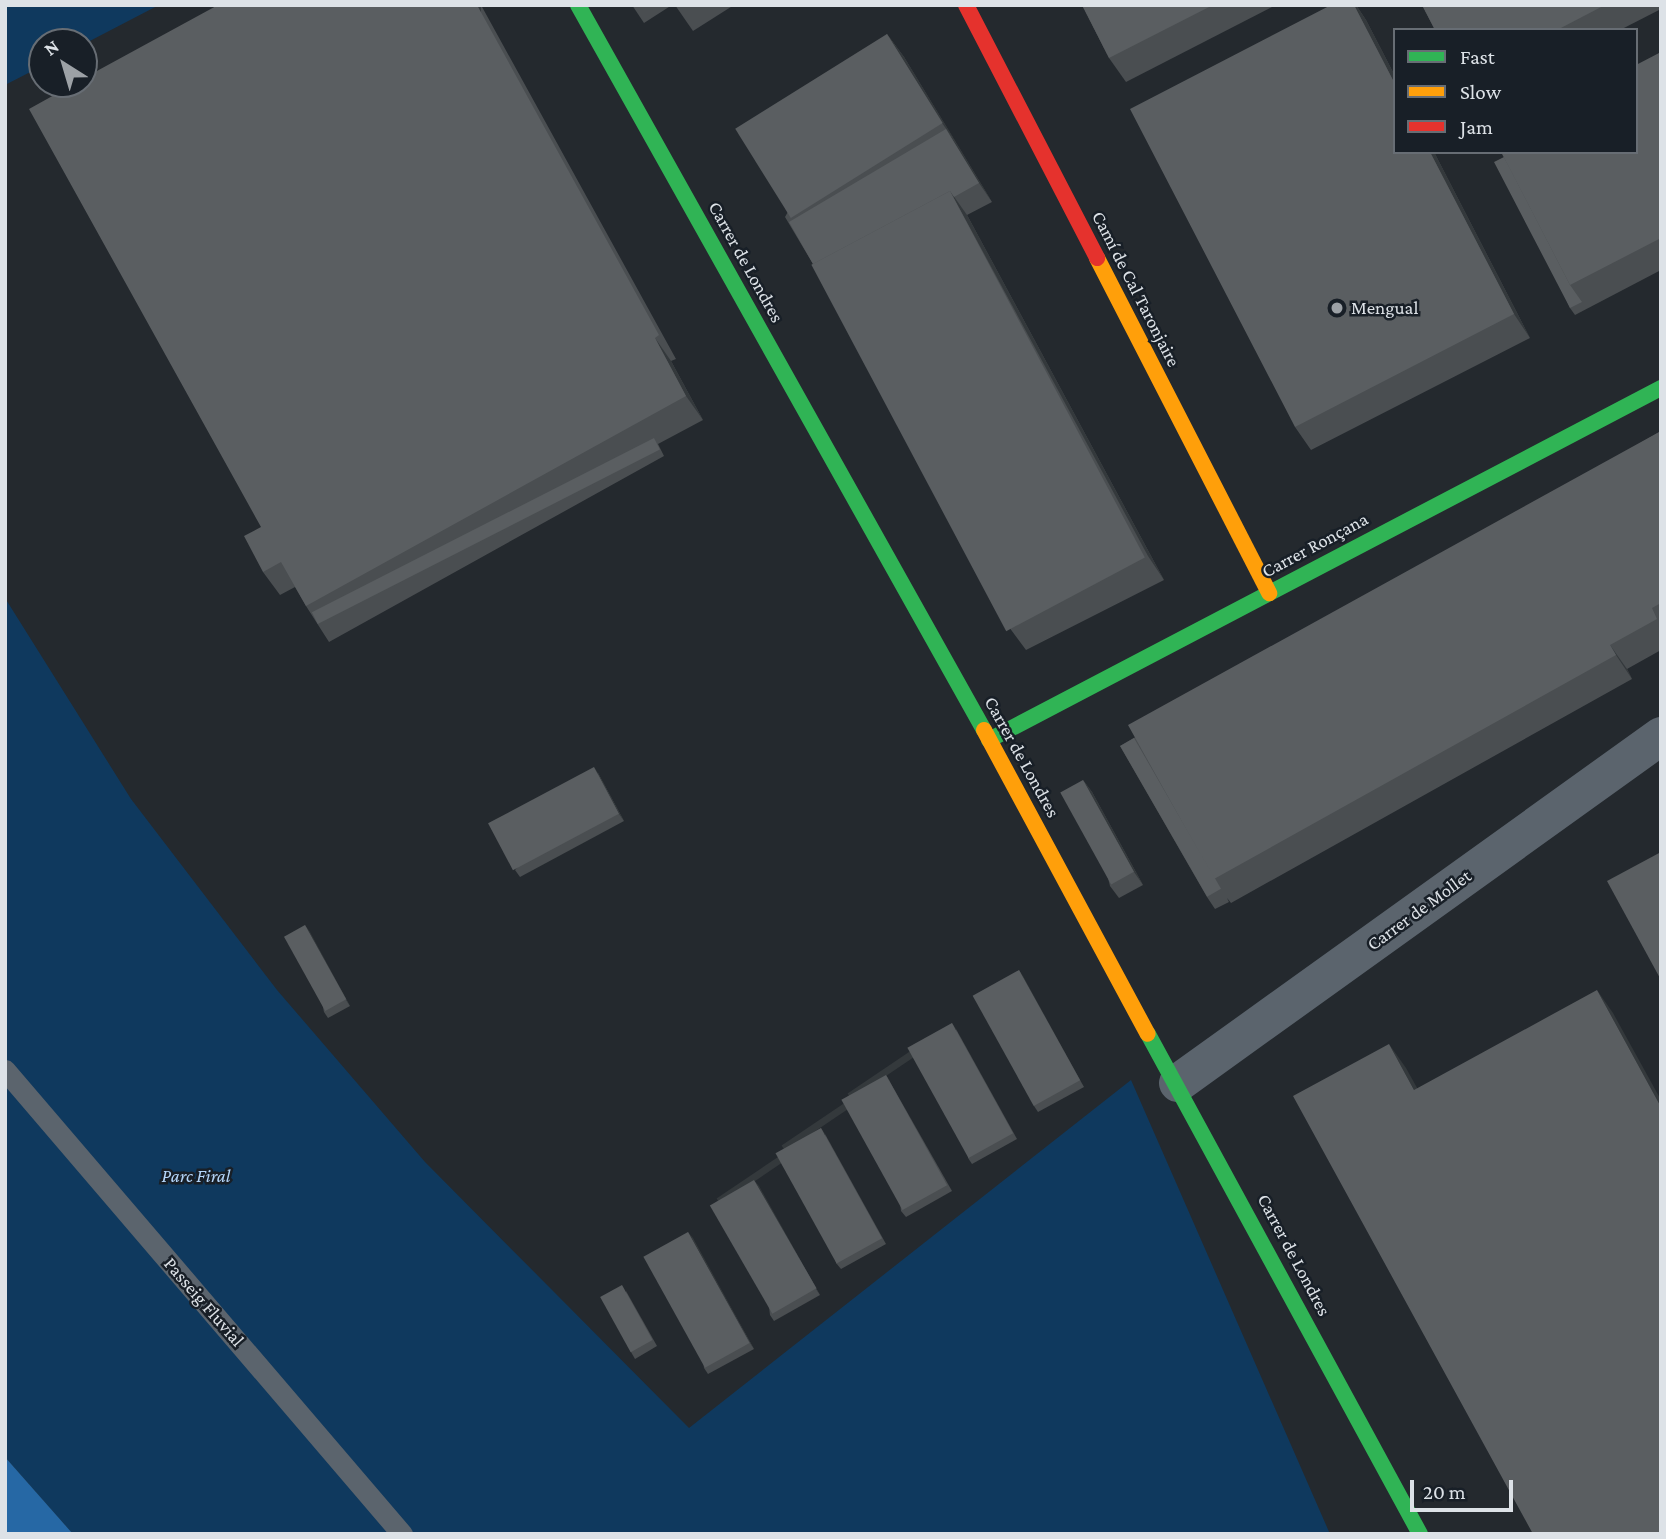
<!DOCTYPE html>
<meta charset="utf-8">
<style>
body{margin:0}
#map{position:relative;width:1666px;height:1539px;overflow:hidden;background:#24292e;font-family:"Crimson Pro",serif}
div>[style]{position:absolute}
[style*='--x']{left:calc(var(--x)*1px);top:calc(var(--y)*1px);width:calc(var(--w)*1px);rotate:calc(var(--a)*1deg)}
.green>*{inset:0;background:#0f395e}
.water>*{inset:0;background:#2668a5}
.lane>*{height:21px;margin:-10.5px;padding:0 10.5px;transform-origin:10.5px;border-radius:10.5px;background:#5b646d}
.street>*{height:38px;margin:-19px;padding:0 19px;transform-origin:19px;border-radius:19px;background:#5b646d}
.fast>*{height:16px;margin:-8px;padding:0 8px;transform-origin:8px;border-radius:8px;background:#30b455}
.slow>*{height:16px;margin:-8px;padding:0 8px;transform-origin:8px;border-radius:8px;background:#ff9f0a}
.jam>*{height:16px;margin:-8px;padding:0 8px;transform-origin:8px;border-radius:8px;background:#e5322d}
.wall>*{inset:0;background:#4a4e51}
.shaded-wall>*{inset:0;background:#34393c;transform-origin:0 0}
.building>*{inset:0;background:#5a5e61;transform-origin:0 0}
.dots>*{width:19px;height:19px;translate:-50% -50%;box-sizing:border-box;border:4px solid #181f27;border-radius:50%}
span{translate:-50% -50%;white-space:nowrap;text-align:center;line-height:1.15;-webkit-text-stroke:5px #181f27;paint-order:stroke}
.street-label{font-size:19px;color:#dde2e7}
.poi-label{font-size:19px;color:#dde2e7}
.left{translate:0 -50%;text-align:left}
.park-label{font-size:19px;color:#b5d7fb;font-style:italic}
.frame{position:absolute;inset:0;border:7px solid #dde2e7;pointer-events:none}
.legend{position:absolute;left:1393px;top:28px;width:245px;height:126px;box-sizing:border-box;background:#181f27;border:2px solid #676d74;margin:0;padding:9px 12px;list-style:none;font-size:21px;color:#dde2e7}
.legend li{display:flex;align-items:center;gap:14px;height:35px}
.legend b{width:35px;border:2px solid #676d74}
.north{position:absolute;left:28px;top:28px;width:70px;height:70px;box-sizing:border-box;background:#181f27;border:2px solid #676d74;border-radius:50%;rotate:323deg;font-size:19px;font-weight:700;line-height:28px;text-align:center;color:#dde2e7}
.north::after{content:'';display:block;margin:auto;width:24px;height:32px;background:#9ca1a6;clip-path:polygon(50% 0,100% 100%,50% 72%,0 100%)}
.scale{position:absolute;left:1410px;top:1480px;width:103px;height:32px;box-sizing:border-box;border:4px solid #dde2e7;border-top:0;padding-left:9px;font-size:21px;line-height:24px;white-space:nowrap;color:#dde2e7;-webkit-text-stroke:5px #181f27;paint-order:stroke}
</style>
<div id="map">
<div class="green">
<div style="clip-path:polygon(5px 5px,159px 5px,84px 44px,42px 42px,42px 66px,5px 85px)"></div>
<div style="clip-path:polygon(5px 598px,131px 799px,277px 990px,425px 1162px,689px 1428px,1131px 1080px,1330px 1534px,73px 1534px,5px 1457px)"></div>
</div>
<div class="water">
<div style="clip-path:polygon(5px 1457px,73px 1534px,5px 1534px)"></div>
</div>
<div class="lane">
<div style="--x:5;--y:1070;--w:611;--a:49.45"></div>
</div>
<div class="street">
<div style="--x:1178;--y:1083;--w:595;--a:-35.69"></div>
</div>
<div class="fast">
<div style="--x:578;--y:5;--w:831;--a:60.75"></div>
<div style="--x:989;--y:740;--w:759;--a:-27.65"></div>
<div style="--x:1148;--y:1034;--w:569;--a:61.45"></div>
</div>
<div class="slow">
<div style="--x:1097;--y:258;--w:377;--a:62.8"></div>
<div style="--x:984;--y:730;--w:345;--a:61.7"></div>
</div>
<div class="jam">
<div style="--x:966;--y:5;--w:285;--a:62.6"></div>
</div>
<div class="wall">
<div style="clip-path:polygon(218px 5px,481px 5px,676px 359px,671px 361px,703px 420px,658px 444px,664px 456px,329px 642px,306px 606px,295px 587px,280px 595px,263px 572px,261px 527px)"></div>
<div style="clip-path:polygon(632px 5px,672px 5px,644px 23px)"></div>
<div style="clip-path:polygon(675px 5px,734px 5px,693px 31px)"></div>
<div style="clip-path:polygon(1082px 5px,1276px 5px,1126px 82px,1109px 58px)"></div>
<div style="clip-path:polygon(1331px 5px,1356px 5px,1366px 20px,1395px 76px,1395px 152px,1434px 152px,1530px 338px,1311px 450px,1295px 427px)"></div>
<div style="clip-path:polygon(1422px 5px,1661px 5px,1661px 9px,1620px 30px,1435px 30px)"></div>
<div style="clip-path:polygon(887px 34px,904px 57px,992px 202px,967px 215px,1164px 580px,1026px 650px,1009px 627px,813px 264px,785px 217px)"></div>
<div style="clip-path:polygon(1661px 52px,1661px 270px,1575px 315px,1570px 308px,1504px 157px)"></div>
<div style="clip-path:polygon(1661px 431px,1661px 650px,1627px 669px,1632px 679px,1231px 903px,1227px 898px,1229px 902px,1215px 909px,1207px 897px,1120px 746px)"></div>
<div style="clip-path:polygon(598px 773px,624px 821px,520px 877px,515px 870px)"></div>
<div style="clip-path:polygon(1083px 780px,1092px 792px,1143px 885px,1119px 898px,1110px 886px)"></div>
<div style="clip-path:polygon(305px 925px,350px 1006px,328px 1018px,324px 1012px)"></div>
<div style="clip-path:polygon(1019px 970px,1084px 1087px,1038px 1112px,1034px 1106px)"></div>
<div style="clip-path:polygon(956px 1029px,1017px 1139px,972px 1164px,968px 1158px)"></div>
<div style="clip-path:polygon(886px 1075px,952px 1191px,906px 1217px,901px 1211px)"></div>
<div style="clip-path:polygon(825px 1134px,886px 1244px,841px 1269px,836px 1263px)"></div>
<div style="clip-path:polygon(754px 1180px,820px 1295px,774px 1321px,770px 1315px)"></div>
<div style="clip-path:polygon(688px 1232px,754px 1349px,708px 1374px,704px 1368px)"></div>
<div style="clip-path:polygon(626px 1291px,657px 1346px,635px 1359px,631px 1352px)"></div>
</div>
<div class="shaded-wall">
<div style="left:477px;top:5px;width:4px;height:377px"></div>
<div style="clip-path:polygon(1354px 5px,1356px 5px,1366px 20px,1395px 76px,1395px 84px)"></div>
<div style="clip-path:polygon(887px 34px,904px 57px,959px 147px,942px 123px)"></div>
<div style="clip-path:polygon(946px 129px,959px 147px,992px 202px,979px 183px)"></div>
<div style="clip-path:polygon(1430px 152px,1434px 152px,1530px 338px,1514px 314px)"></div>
<div style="clip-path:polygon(950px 191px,967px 215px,1164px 580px,1148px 556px)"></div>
<div style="clip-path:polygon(655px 338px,671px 361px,703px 420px,686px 396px)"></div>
<div style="clip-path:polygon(1610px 645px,1627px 669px,1632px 679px,1616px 655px)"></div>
<div style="clip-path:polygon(594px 767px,598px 773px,624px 821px,619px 814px)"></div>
<div style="clip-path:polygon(1083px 780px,1092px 792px,1143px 885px,1134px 872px)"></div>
<div style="clip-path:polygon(305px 925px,310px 932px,350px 1006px,346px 1000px)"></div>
<div style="clip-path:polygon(1019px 970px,1023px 976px,1084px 1087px,1080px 1080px)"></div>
<div style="clip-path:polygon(1597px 990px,1613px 1013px,1661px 1100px,1661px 1107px)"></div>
<div style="left:952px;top:1023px;width:7px;height:126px;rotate:56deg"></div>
<div style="clip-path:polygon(1389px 1044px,1406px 1068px,1431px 1113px,1414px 1090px)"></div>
<div style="left:886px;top:1075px;width:7px;height:126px;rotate:56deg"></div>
<div style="left:821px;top:1128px;width:7px;height:126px;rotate:56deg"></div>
<div style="clip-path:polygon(754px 1180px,759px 1186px,820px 1295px,816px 1289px)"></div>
<div style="clip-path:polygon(688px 1232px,693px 1238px,754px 1349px,750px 1343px)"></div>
</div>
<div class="building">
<div style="clip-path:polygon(218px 5px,477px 5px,659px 335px,655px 338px,686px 396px,306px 606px,281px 562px,263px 572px,244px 536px,261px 527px,29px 109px,74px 84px,84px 84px,84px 78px)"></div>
<div style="clip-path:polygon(1082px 5px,1213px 5px,1109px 58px)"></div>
<div style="clip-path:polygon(1331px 5px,1354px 5px,1395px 84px,1395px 152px,1430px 152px,1514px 314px,1295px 427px,1130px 109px)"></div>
<div style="clip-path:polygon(1422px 5px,1605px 5px,1557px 30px,1435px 30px)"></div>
<div style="left:887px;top:34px;width:105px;height:179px;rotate:58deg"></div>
<div style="clip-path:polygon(1661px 52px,1661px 238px,1570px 285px,1501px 152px,1636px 152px,1636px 65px)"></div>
<div style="clip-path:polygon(946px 129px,979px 183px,954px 197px,950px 191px,813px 264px,789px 222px)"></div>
<div style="clip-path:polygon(1504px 157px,1570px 285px,1582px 302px,1570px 308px,1494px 162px)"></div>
<div style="left:950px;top:191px;width:415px;height:157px;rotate:62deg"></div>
<div style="clip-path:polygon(1661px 431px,1661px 603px,1652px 608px,1657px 619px,1610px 645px,1616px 655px,1214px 879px,1128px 725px)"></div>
<div style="left:654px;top:438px;width:13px;height:384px;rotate:63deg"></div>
<div style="left:1134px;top:738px;width:174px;height:16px;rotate:60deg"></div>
<div style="left:594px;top:767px;width:53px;height:120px;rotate:62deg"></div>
<div style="left:1083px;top:780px;width:105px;height:26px;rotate:61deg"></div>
<div style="clip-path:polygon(1661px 852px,1661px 980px,1607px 881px)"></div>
<div style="left:305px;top:925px;width:85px;height:24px;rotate:61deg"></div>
<div style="left:1019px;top:970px;width:126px;height:53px;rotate:61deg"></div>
<div style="clip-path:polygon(1597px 990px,1661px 1107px,1661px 1534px,1533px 1534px,1293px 1096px,1389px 1044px,1414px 1090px)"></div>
<div style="left:952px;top:1023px;width:126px;height:51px;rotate:61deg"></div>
<div style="left:886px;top:1075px;width:126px;height:51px;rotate:61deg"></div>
<div style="left:821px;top:1128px;width:126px;height:52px;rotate:61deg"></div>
<div style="left:754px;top:1180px;width:125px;height:51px;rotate:60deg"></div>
<div style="left:688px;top:1232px;width:127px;height:51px;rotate:61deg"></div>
<div style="left:622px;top:1285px;width:63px;height:25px;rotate:61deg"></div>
</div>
<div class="dots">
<div style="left:1337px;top:308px;background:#9ca1a6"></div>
</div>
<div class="street-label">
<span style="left:746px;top:262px;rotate:61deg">Carrer de Londres</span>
<span style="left:1136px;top:289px;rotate:63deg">Camí de Cal Taronjaire</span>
<span style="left:1315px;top:545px;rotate:-28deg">Carrer Ronçana</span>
<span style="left:1022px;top:757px;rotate:61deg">Carrer de Londres</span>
<span style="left:1419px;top:910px;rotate:-36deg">Carrer de Mollet</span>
<span style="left:1294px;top:1255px;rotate:62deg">Carrer de Londres</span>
<span style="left:204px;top:1302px;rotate:49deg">Passeig Fluvial</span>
</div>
<div class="poi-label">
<span class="left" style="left:1351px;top:308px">Mengual</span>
</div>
<div class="park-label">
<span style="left:196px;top:1176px">Parc Firal</span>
</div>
<div class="frame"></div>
<ul class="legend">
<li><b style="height:9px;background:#30b455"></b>Fast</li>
<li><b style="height:9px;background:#ff9f0a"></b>Slow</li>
<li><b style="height:9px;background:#e5322d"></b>Jam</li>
</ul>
<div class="north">N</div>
<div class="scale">20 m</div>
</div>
